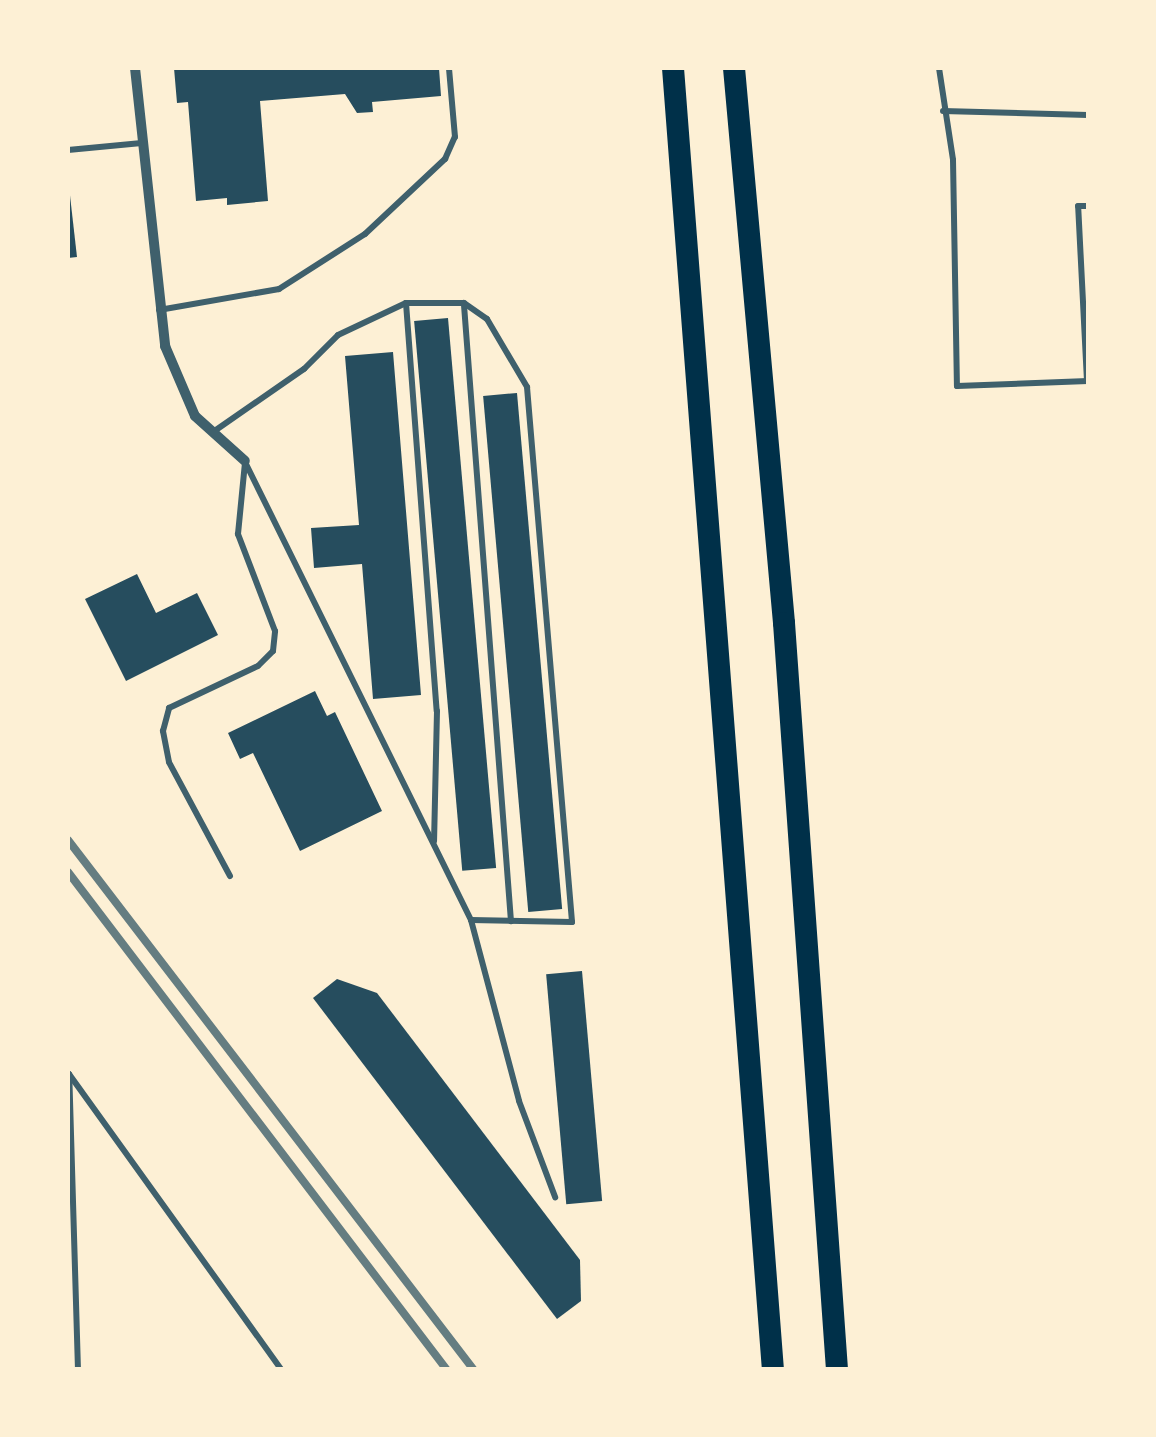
<!DOCTYPE html>
<style>
body{margin:0}
#map{position:relative;width:1156px;height:1437px;overflow:hidden;background:#fdf0d5;font-family:"IBM Plex Serif",serif}
div>[style]{position:absolute}
[style*='--x']{left:calc(var(--x)*1px);top:calc(var(--y)*1px);width:calc(var(--w)*1px);rotate:calc(var(--a)*1deg)}
.building>*{inset:0;background:#264d5e;transform-origin:0 0}
.service>*{height:6px;margin:-3px;padding:0 3px;transform-origin:3px;border-radius:3px;background:#3f606c}
.minor>*{height:10px;margin:-5px;padding:0 5px;transform-origin:5px;border-radius:5px;background:#3f606c}
.motorway>*{height:22px;margin:-11px;padding:0 11px;transform-origin:11px;border-radius:11px;background:#003049}
.rail>*{height:8px;margin:-4px;padding:0 4px;transform-origin:4px;border-radius:4px;background:#657d81}
span{translate:-50% -50%;white-space:nowrap;text-align:center;line-height:1.15;-webkit-text-stroke:10px #fdf0d5;paint-order:stroke}
.frame{position:absolute;inset:0;border:70px solid #fdf0d5;pointer-events:none}
</style>
<div id="map">
<div class="building">
<div style="clip-path:polygon(174px 68px,439px 68px,441px 96px,372px 102px,373px 112px,357px 113px,345px 94px,260px 101px,268px 201px,227px 205px,227px 198px,196px 201px,188px 102px,177px 103px)"></div>
<div style="clip-path:polygon(68px 178px,77px 257px,68px 258px)"></div>
<div style="left:448px;top:318px;width:552px;height:34px;rotate:85deg"></div>
<div style="clip-path:polygon(393px 352px,421px 695px,373px 699px,362px 564px,314px 568px,311px 528px,359px 525px,345px 356px)"></div>
<div style="left:517px;top:393px;width:518px;height:34px;rotate:85deg"></div>
<div style="clip-path:polygon(137px 574px,156px 613px,197px 593px,218px 635px,126px 681px,85px 599px)"></div>
<div style="clip-path:polygon(315px 691px,327px 716px,335px 712px,382px 811px,300px 851px,253px 753px,240px 759px,228px 733px)"></div>
<div style="left:582px;top:971px;width:231px;height:36px;rotate:85deg"></div>
<div style="clip-path:polygon(337px 979px,377px 993px,580px 1260px,581px 1301px,557px 1319px,313px 998px)"></div>
</div>
<div class="service">
<div style="--x:939;--y:68;--w:93;--a:81.3"></div>
<div style="--x:953;--y:160;--w:226;--a:89"></div>
<div style="--x:957;--y:386;--w:131;--a:-2.2"></div>
<div style="--x:943;--y:111;--w:145;--a:1.6"></div>
<div style="--x:68;--y:150;--w:74;--a:-5.4"></div>
<div style="--x:406;--y:303;--w:409;--a:85.7"></div>
<div style="--x:437;--y:711;--w:130;--a:91.3"></div>
<div style="--x:464;--y:305;--w:618;--a:85.64"></div>
<div style="--x:159;--y:310;--w:122;--a:-9.9"></div>
<div style="--x:279;--y:289;--w:102;--a:-32.6"></div>
<div style="--x:365;--y:234;--w:110;--a:-43.2"></div>
<div style="--x:445;--y:159;--w:24;--a:-66"></div>
<div style="--x:455;--y:137;--w:69;--a:-95"></div>
<div style="--x:1087;--y:381;--w:175;--a:-92.9"></div>
<div style="--x:1078;--y:206;--w:10;--a:0"></div>
<div style="--x:213;--y:432;--w:111;--a:-34.7"></div>
<div style="--x:304;--y:369;--w:48;--a:-45"></div>
<div style="--x:338;--y:335;--w:75;--a:-25.2"></div>
<div style="--x:406;--y:303;--w:58;--a:0"></div>
<div style="--x:464;--y:303;--w:28;--a:35"></div>
<div style="--x:487;--y:319;--w:79;--a:59.5"></div>
<div style="--x:527;--y:387;--w:537;--a:85.19"></div>
<div style="--x:572;--y:922;--w:101;--a:-178.9"></div>
<div style="--x:471;--y:920;--w:511;--a:-116.26"></div>
<div style="--x:230;--y:876;--w:129;--a:-118.2"></div>
<div style="--x:169;--y:762;--w:32;--a:-101"></div>
<div style="--x:163;--y:731;--w:24;--a:-75"></div>
<div style="--x:169;--y:708;--w:98;--a:-25.3"></div>
<div style="--x:258;--y:666;--w:21;--a:-45"></div>
<div style="--x:273;--y:651;--w:20;--a:-84"></div>
<div style="--x:275;--y:631;--w:104;--a:-110.9"></div>
<div style="--x:238;--y:534;--w:72;--a:-84.4"></div>
<div style="--x:471;--y:920;--w:187;--a:75.1"></div>
<div style="--x:519;--y:1101;--w:103;--a:69.4"></div>
<div style="--x:78;--y:1370;--w:296;--a:-91.7"></div>
<div style="--x:69;--y:1074;--w:365;--a:54.3"></div>
</div>
<div class="minor">
<div style="--x:135;--y:68;--w:280;--a:83.8"></div>
<div style="--x:165;--y:346;--w:76;--a:66.8"></div>
<div style="--x:195;--y:416;--w:67;--a:42"></div>
</div>
<div class="motorway">
<div style="--x:673;--y:68;--w:1306;--a:85.61"></div>
<div style="--x:734;--y:68;--w:557;--a:84.85"></div>
<div style="--x:784;--y:623;--w:749;--a:85.94"></div>
</div>
<div class="rail">
<div style="--x:68;--y:840;--w:668;--a:52.55"></div>
<div style="--x:68;--y:872;--w:626;--a:52.73"></div>
</div>
<div class="frame"></div>
</div>
